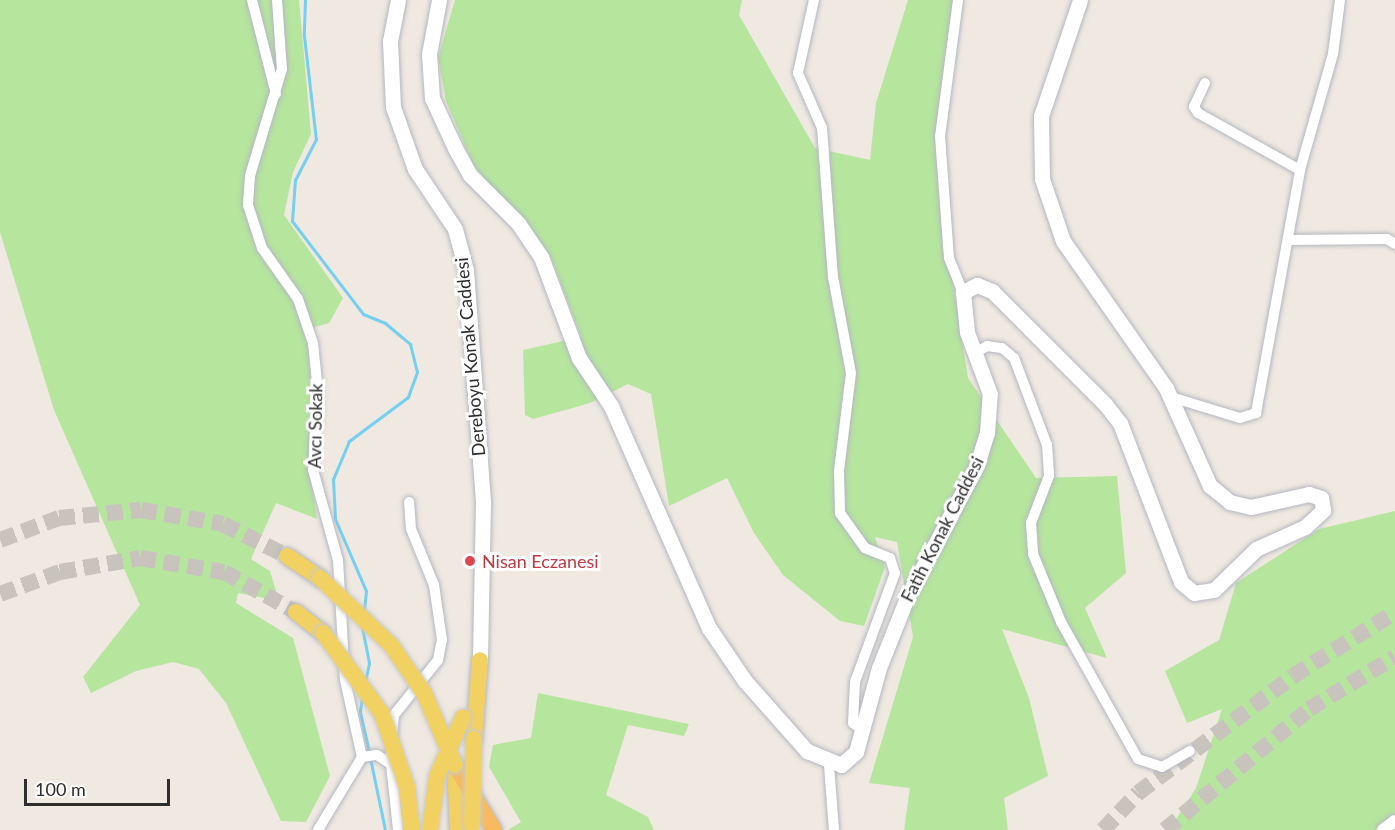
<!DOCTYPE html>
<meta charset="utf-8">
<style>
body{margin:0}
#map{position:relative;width:1395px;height:830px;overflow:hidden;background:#efe9e1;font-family:Lato,sans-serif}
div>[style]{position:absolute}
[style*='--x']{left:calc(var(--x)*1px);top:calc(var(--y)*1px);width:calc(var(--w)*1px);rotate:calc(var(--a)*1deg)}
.green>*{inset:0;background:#b6e59e}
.stream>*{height:3px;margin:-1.5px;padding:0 1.5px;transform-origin:1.5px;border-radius:1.5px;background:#75cff0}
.primary-tunnel>*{height:16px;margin-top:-8px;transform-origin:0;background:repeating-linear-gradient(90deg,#c8c4bd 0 16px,transparent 0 24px)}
.trunk-tunnel>*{height:16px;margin-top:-8px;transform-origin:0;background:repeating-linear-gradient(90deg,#c8c4bd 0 16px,transparent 0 24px)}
.roads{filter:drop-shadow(0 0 2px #b4b7c1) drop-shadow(0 0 2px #b4b7c1)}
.minor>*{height:10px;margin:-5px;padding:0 5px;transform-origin:5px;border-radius:5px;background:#fff}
.tertiary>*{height:12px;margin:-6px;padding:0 6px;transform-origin:6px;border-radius:6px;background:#fff}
.secondary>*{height:15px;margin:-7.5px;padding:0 7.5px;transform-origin:7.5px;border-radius:7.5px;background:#fff}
.primary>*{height:16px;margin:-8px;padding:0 8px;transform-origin:8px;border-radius:8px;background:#f2d163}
.trunk>*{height:16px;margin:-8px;padding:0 8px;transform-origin:8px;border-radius:8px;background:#f8ba60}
.bridges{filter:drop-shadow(0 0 2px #c9c9c9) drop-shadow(0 0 2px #c9c9c9)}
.primary-bridge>*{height:16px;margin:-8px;padding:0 8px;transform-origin:8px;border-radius:8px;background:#f2d163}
.dots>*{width:16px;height:16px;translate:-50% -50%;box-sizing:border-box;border:3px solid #fff;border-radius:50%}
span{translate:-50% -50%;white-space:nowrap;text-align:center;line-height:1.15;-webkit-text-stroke:6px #fff;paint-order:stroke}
.street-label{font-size:18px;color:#2e2e2e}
.health-label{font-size:18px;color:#be3a42}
.left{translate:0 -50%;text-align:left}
.scale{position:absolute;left:24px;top:779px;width:146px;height:27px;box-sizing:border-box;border:3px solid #2e2e2e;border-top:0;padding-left:8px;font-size:18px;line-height:21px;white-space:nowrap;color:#2e2e2e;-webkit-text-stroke:4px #fff;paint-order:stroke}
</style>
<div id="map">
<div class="green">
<div style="clip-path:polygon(0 0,299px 0,311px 134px,293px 172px,284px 215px,343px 298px,329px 323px,314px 327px,308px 336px,315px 395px,310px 472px,317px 519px,276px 503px,251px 559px,270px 571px,279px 601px,238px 593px,236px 603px,293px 638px,330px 776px,306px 822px,281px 821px,226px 703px,199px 669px,173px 662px,136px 671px,91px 693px,83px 677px,140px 605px,54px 410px,0 232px)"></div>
<div style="clip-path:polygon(455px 0,742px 0,739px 15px,815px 148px,870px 160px,876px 103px,908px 0,954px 0,940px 136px,949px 258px,968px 378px,1036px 478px,1117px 476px,1126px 573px,1085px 608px,1107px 658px,1002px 629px,1029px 698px,1048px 776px,1004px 798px,1008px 830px,904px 830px,910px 788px,869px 783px,913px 637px,897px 542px,875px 537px,885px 567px,864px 626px,840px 621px,783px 575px,754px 533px,727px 478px,669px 506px,651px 394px,628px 384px,590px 403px,533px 419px,525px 415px,523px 350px,581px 337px,550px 255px,473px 165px,446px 101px,438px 58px)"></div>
<div style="clip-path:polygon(1395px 511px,1395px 830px,1169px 830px,1196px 788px,1222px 709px,1187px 723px,1165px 671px,1219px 640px,1236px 583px,1319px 529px)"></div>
<div style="clip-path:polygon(538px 693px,689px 724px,684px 736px,628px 725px,606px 795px,648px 817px,654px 830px,508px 830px,521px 822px,489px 767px,493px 745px,531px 738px)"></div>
</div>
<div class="stream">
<div style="--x:305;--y:0;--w:36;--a:92"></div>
<div style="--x:304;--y:36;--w:104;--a:83.4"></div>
<div style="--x:316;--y:139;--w:46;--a:117.1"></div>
<div style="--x:295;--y:180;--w:41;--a:94.2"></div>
<div style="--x:292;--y:221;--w:117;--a:52.6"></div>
<div style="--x:363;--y:314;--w:24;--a:22"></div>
<div style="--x:385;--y:323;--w:33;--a:40"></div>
<div style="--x:410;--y:344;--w:29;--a:76"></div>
<div style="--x:417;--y:372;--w:27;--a:110"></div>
<div style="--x:408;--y:397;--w:74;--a:143.3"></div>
<div style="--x:349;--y:441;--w:41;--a:112.8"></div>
<div style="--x:333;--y:479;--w:40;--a:87.1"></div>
<div style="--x:335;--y:519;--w:78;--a:66.7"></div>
<div style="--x:366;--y:591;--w:20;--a:96"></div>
<div style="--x:362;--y:627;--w:37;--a:79"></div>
<div style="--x:369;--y:663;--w:19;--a:102"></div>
<div style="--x:362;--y:697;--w:15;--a:98"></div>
<div style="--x:360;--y:712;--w:41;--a:77.3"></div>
<div style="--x:370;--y:758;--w:74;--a:78.2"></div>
</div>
<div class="primary-tunnel">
<div style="--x:0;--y:540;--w:63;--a:-20.4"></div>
<div style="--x:59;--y:518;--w:82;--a:-5.6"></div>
<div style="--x:141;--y:510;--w:83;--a:9.7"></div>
<div style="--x:223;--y:524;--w:72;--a:26.6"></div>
<div style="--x:0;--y:594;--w:64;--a:-20.1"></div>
<div style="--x:60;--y:572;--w:81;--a:-9.9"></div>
<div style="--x:140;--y:558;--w:85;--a:9.5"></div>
<div style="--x:224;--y:572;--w:82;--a:29.1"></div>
</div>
<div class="trunk-tunnel">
<div style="--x:1103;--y:830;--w:51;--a:-46.6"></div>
<div style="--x:1138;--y:793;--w:194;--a:-37"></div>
<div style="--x:1293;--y:676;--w:120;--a:-32.1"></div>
<div style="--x:1165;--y:830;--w:188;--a:-40"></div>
<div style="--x:1309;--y:709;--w:100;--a:-31.2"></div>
</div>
<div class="roads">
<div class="minor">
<div style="--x:252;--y:0;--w:97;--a:75.7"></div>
<div style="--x:277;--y:0;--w:69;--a:85.9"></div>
<div style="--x:282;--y:69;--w:112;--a:106.7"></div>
<div style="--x:250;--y:176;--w:29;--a:94"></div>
<div style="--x:248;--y:205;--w:45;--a:72"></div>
<div style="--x:262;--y:248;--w:62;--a:54.8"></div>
<div style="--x:298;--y:299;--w:46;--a:71.2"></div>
<div style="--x:313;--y:343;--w:49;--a:84.2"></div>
<div style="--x:318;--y:392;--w:78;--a:93.7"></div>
<div style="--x:313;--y:470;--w:93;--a:74.5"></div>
<div style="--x:338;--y:560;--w:120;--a:86.7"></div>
<div style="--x:345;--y:680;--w:79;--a:77.6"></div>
<div style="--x:362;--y:757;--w:85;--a:121.1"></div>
<div style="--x:814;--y:0;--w:75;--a:102.4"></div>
<div style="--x:798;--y:73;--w:60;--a:66.4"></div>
<div style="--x:822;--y:128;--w:149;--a:85.8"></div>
<div style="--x:833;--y:277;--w:98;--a:79.4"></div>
<div style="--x:851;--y:373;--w:99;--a:97"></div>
<div style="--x:839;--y:471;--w:42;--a:88.6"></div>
<div style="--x:840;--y:513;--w:43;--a:54.5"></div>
<div style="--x:865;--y:548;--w:27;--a:22"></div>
<div style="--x:890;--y:558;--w:16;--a:72"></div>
<div style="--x:895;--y:573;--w:116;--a:110.2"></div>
<div style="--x:855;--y:682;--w:41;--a:92.8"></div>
<div style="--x:853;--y:723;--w:10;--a:37"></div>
<div style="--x:958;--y:0;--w:137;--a:97.5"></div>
<div style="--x:940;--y:136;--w:122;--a:85.8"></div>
<div style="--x:949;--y:258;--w:37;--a:68"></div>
<div style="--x:1205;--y:83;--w:26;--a:115"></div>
<div style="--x:1194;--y:107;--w:7;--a:56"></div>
<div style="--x:1198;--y:113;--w:117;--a:29.2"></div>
<div style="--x:1288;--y:240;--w:99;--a:-0.6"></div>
<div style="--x:1387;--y:239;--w:9;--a:32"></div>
<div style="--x:975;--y:353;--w:14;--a:-30"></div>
<div style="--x:987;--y:346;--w:15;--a:8"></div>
<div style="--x:1002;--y:348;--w:16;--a:40"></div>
<div style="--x:1014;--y:358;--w:93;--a:69.2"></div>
<div style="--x:1047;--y:445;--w:31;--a:86"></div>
<div style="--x:1049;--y:476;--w:50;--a:111"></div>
<div style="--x:1031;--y:523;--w:31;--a:86"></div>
<div style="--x:1033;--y:554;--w:74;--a:67.6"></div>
<div style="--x:1061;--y:622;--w:157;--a:60.7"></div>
<div style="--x:1138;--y:759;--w:25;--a:18"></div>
<div style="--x:1162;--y:767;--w:32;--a:-30"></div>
<div style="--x:1171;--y:397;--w:72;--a:16.9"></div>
<div style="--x:1240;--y:418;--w:17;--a:-17"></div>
<div style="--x:1256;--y:413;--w:247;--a:-79.7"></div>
<div style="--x:1300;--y:170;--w:121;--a:-74.1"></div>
<div style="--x:1333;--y:54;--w:54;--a:-82.6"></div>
<div style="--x:392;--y:735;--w:20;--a:-84"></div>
<div style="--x:394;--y:715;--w:70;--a:-51.3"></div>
<div style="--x:438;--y:660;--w:20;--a:-79"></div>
<div style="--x:442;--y:640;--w:56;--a:-98.3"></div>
<div style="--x:434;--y:585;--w:61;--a:-112.3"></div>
<div style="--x:411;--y:529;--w:27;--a:-94"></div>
<div style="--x:362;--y:757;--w:15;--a:-8"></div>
<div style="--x:377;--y:755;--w:17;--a:33"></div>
<div style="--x:391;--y:764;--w:13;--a:-90"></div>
<div style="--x:391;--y:764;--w:66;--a:83.9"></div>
<div style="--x:829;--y:765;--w:65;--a:85.6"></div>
</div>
<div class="tertiary">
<div style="--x:1383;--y:830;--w:15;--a:-37"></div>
</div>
<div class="secondary">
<div style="--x:398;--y:0;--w:42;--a:101"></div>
<div style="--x:390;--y:41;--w:66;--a:87.4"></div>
<div style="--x:393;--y:107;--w:66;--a:70.5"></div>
<div style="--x:415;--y:169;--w:72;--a:56.3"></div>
<div style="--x:455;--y:229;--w:42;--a:75"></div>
<div style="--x:466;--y:270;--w:233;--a:85.8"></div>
<div style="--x:483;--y:502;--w:158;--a:91.1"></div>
<div style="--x:439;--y:0;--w:55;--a:100.5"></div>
<div style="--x:429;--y:54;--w:44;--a:86.1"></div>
<div style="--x:432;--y:98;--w:55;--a:65.3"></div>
<div style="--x:455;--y:148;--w:31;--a:61"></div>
<div style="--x:470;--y:175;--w:68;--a:45"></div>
<div style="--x:518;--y:223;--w:41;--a:55.9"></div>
<div style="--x:541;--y:257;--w:108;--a:69.4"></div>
<div style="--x:579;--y:358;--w:58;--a:56.3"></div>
<div style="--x:611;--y:406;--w:243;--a:66.2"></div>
<div style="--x:709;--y:628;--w:64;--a:55.8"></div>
<div style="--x:745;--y:681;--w:94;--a:48.5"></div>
<div style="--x:807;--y:751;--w:37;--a:22"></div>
<div style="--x:841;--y:765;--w:20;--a:-41"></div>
<div style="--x:856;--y:752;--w:87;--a:-74.7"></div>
<div style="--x:879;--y:668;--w:79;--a:-68.3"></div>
<div style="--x:908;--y:595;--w:147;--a:-62"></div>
<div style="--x:977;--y:465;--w:34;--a:-73"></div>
<div style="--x:987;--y:433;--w:39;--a:-86"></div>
<div style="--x:990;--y:394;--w:66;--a:-110.4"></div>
<div style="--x:967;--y:332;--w:40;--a:-95.7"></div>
<div style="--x:963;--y:292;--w:16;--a:-27"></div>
<div style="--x:977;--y:285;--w:16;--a:22"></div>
<div style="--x:992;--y:291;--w:160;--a:45"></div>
<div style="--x:1105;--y:404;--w:24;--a:52"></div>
<div style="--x:1120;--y:423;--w:170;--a:69"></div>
<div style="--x:1181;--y:582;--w:17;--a:40"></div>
<div style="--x:1194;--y:593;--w:20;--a:-9"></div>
<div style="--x:1214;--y:590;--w:59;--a:-44.3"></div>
<div style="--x:1256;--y:549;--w:54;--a:-24.2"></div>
<div style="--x:1305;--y:527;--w:25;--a:-43"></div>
<div style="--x:1323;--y:510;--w:12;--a:-99"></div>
<div style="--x:1321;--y:498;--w:13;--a:-162"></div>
<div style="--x:1309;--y:494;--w:59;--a:167.4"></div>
<div style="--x:1251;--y:507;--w:22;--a:-167"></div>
<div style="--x:1230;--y:502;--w:26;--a:-141"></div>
<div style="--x:1210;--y:486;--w:107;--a:-114.2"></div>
<div style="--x:1166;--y:388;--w:179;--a:-125"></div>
<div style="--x:1063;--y:241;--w:65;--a:-108.7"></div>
<div style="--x:1042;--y:179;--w:63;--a:-90.9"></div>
<div style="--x:1041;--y:116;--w:122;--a:-71.4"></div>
</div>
<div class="primary">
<div style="--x:287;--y:556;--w:40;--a:34"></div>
<div style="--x:296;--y:612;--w:34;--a:38"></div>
<div style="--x:474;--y:739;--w:79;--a:-85.7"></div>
<div style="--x:455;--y:765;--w:65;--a:87.4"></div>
</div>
<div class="trunk">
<div style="--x:455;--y:765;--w:76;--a:59"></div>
</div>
</div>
<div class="bridges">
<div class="primary-bridge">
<div style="--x:320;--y:578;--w:98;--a:43.3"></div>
<div style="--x:391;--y:645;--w:58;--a:55.5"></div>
<div style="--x:424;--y:693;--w:78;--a:66.7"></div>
<div style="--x:323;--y:633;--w:100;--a:53.9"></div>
<div style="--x:382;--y:714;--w:77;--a:71.1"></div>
<div style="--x:407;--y:787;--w:43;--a:83.4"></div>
<div style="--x:472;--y:825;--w:86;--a:-88.7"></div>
<div style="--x:430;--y:830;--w:54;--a:-82.6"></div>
<div style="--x:437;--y:776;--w:64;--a:-66.2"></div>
</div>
</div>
<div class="dots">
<div style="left:470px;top:561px;background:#e0444e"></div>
</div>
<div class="street-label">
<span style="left:470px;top:357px;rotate:-95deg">Dereboyu Konak Caddesi</span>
<span style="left:315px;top:426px;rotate:-89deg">Avcı Sokak</span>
<span style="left:942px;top:529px;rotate:-63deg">Fatih Konak Caddesi</span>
</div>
<div class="health-label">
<span class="left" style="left:482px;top:561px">Nisan Eczanesi</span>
</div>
<div class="scale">100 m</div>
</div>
